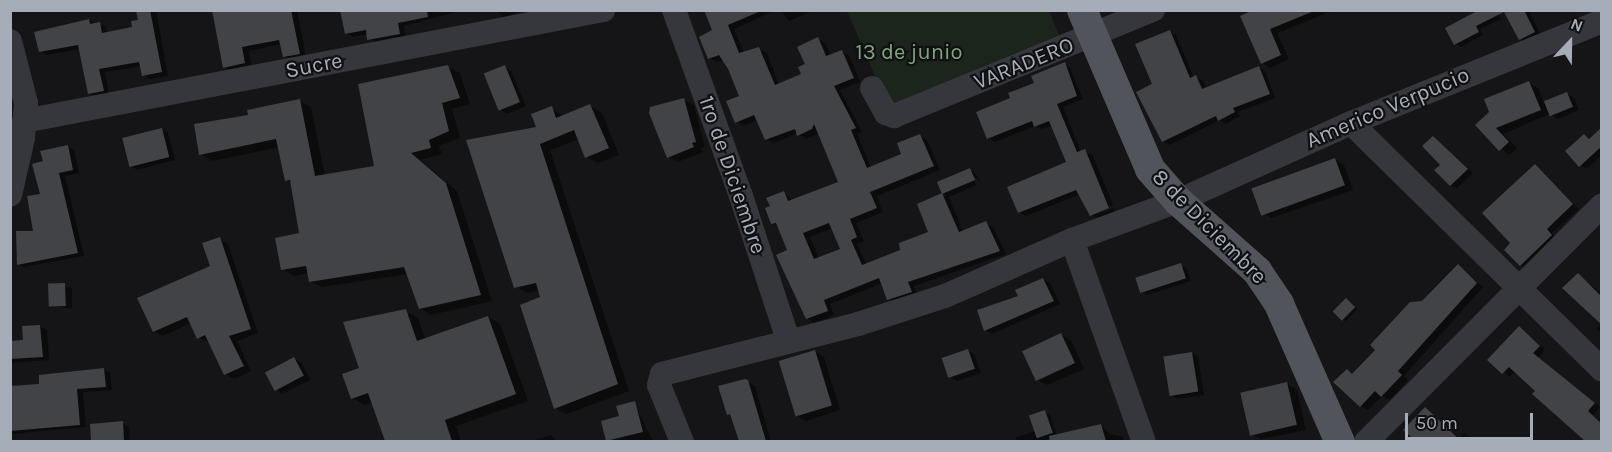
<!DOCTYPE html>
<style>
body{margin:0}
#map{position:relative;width:1612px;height:452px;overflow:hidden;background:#151517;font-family:Karla,sans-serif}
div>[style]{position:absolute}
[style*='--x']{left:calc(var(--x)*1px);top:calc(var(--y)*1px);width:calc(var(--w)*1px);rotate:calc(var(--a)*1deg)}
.green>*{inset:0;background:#1c251c}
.shadow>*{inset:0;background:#0007}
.building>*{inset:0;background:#414347;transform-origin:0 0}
.minor>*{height:24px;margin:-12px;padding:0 12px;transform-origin:12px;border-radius:12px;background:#35373c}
.major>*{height:30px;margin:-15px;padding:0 15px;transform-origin:15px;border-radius:15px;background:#51555b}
span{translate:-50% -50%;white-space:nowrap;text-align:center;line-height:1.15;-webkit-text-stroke:4.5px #101012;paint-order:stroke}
.park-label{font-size:22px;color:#7ea57b}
.street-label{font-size:22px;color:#a5aeb8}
.frame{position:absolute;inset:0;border:12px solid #a5aeb8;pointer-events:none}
.north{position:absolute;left:1540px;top:12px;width:60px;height:60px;-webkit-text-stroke:4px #101012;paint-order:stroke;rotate:22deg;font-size:16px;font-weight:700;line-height:24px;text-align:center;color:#a5aeb8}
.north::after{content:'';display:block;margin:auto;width:21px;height:27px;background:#a5aeb8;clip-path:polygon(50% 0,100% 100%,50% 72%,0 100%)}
.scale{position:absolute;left:1405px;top:413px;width:128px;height:27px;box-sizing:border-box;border:3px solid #a5aeb8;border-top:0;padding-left:8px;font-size:18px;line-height:21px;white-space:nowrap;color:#a5aeb8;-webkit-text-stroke:4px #101012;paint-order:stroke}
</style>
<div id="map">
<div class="green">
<div style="clip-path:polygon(847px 11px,1049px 11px,1059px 35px,888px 106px)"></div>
</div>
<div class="shadow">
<div style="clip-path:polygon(138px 10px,156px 10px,168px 76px,150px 79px,143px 75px,142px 66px,105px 72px,109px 94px,95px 97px,89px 93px,80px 49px,46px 55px,40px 51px,89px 20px,106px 27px,107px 33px,134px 29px,140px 21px)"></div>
<div style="clip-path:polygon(213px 10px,297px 10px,306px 57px,291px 60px,284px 56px,282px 44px,249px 51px,252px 67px,232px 71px,224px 67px)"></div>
<div style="clip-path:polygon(342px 10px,464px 10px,404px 26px,406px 37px,375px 43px,368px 34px,353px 37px,346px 33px)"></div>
<div style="clip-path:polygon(496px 10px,525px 10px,503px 17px)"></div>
<div style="clip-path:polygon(evenodd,706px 10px,776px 10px,734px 29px,744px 53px,759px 49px,767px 53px,779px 85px,803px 75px,818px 39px,825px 43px,831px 56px,842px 51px,849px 56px,860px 82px,840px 90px,862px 132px,857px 134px,871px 168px,903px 155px,920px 136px,927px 140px,940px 170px,877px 196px,883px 212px,856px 223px,864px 241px,857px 244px,867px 265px,902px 251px,930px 232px,942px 195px,946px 197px,939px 182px,970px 170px,976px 174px,981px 183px,971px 173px,976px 185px,949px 197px,963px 232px,985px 223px,993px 227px,1006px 254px,914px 286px,918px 296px,896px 303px,889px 299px,882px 283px,830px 304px,834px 315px,814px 323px,807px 318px,789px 251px,780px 228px,772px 223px,772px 207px,784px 193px,793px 201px,840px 183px,820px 133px,806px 139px,798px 133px,774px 143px,766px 139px,758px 120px,744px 126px,737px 122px,741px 97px,723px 60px,717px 62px,710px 58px,714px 31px,706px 10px,833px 228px,842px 249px,819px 259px,810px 237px,833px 228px)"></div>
<div style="clip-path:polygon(781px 10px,814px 10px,789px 21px)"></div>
<div style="clip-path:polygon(1256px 10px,1331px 10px,1332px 11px,1277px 33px,1289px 59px,1270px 68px,1262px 63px)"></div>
<div style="clip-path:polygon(1476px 10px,1496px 10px,1501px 19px,1480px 29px,1483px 35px,1461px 47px,1455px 44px)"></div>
<div style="clip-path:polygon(1505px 10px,1528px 10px,1541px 35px,1526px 42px,1520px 38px)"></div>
<div style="clip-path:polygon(1170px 31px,1176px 35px,1194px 78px,1203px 80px,1206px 89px,1259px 67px,1265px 71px,1275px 98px,1238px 112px,1240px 116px,1226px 124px,1220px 120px,1170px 145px,1163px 141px,1138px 92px,1154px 85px)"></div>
<div style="clip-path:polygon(1064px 65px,1070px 68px,1083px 99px,1063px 107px,1081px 152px,1092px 154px,1113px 205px,1093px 216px,1080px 194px,1026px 216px,1019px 212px,1068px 163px,1052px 125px,1042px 129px,1035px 126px,995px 142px,988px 138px,1012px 99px)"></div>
<div style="clip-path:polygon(448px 67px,460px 73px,470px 104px,452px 109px,460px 138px,439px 146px,442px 154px,420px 160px,457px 191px,492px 301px,431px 315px,420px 308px,408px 274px,322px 287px,310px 281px,309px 273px,294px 276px,283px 269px,301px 234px,292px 183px,286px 180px,280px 147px,212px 161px,201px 154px,250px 117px,300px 101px,311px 107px,325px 176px,376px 167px)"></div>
<div style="clip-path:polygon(505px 67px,511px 71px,526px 106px,507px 114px,500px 110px)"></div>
<div style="clip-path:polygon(1529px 83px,1538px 88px,1544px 103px,1567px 94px,1574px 98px,1579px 110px,1558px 119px,1550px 114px,1503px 134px,1517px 148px,1509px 155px,1477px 125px)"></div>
<div style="clip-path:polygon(10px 92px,15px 133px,10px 136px)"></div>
<div style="clip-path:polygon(684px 100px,694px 105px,705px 147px,701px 148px,703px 152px,678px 162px,668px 157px)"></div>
<div style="clip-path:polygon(590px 106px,602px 113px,619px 155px,598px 163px,586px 157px,579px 139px,550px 150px,629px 391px,567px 414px,555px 408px,540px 290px,527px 293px,516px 287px,538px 128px,551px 108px,564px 117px)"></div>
<div style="clip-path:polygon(162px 129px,168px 133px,175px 160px,137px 170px,131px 166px)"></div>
<div style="clip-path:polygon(1602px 129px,1602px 155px,1587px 169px,1580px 165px,1584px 135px,1591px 139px)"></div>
<div style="clip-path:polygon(1433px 138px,1473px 173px,1457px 188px,1450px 185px)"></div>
<div style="clip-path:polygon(68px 146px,74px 150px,79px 173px,65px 176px,84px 256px,24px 267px,18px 264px,35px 232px,45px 162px)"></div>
<div style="clip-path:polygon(1335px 159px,1344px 165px,1353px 190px,1271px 218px,1262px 212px)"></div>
<div style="clip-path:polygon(1535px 166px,1579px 209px,1552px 233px,1558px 239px,1527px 269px,1520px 265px,1513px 243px)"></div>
<div style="clip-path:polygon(1114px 208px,1115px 211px,1098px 218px,1093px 216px)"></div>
<div style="clip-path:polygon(219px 239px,228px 244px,258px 333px,237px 341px,251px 371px,234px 379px,225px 374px,210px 342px,198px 338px,191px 323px,163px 336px,154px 331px,212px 266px)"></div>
<div style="clip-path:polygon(1181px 265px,1187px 269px,1191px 281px,1147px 295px,1141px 291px)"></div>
<div style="clip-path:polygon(1458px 266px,1483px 287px,1404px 376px,1408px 380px,1389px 400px,1382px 396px,1368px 410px,1361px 406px,1335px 382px,1347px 371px,1354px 375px)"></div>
<div style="clip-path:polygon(1578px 275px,1602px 294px,1602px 323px)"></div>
<div style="clip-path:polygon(1043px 279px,1050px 283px,1060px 304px,992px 334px,986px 330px)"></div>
<div style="clip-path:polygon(50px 285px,72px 288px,72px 309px,51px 305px)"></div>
<div style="clip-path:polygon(1349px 302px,1357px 309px,1346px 321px,1343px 320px)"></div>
<div style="clip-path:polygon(405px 311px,418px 318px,425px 339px,488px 317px,500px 324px,528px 401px,456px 426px,461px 442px,386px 442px,372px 402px,365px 405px,352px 398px,361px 369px)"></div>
<div style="clip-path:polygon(1602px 324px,1602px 334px,1596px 329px)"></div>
<div style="clip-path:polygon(40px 326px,47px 330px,49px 360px,10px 363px,10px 343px,24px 342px,23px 327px)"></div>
<div style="clip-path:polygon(1520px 328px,1545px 350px,1538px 358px,1600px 407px,1593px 415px,1602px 423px,1602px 442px,1587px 442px,1534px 394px,1537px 391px,1516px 370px,1510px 377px,1490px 360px)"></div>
<div style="clip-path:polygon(1061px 335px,1071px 340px,1084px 369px,1047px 385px,1037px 380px)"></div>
<div style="clip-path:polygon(967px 350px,974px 354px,981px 373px,957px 381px,950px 377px)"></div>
<div style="clip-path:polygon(815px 351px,824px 357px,840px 410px,806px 421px,797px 416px)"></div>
<div style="clip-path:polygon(1192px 353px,1198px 357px,1204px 395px,1177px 399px,1171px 395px)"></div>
<div style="clip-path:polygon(294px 359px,301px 362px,310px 380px,282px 394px,276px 390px)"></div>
<div style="clip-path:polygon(104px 370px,110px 373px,112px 390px,83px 392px,86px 427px,10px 434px,10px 387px,41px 385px)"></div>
<div style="clip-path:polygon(748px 382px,755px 386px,771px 442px,737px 442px,741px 441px)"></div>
<div style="clip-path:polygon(1287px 384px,1297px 390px,1306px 430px,1261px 439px,1251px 434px)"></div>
<div style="clip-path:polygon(634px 403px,653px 441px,608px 442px,602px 422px,621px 417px)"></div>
<div style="clip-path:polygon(1425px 409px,1459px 438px,1464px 433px,1477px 442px,1418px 442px,1406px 429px)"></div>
<div style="clip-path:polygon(1045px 412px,1050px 415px,1057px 435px,1041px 442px,1017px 442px,1015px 438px,1035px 431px)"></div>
<div style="clip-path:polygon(122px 423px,129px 427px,130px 442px,93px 442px,91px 425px)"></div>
<div style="clip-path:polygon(1101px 425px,1110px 434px,1123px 437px,1124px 442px,1066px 442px,1064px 434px)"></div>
<div style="clip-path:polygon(551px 435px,558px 442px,535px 442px,535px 440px)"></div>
</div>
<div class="building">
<div style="clip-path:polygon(136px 10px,150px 10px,162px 72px,142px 76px,139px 62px,99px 69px,104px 91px,88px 94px,78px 45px,39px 52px,34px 32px,89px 19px,90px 24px,100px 22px,102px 33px,132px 27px,131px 21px,138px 20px)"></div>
<div style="clip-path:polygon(212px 10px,291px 10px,300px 54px,283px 57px,279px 40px,242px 47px,245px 63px,223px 68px)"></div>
<div style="clip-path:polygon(340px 10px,427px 10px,428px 17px,398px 23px,400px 34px,367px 40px,366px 30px,345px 34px)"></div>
<div style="clip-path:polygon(evenodd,704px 10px,763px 10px,728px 25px,739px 53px,759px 47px,775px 85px,801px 74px,798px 67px,805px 64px,797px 47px,818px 37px,826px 56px,842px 50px,854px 78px,834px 86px,856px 128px,851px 130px,867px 168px,901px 154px,897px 143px,920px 134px,934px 166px,870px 192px,877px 208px,850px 219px,857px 237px,851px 240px,862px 265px,900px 250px,899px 243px,928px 232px,917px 204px,942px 193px,959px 232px,986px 221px,1000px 251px,908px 282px,912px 292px,887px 300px,879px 278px,824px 300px,828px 311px,806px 319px,776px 255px,787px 250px,776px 223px,771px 224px,765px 208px,770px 206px,766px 198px,784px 191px,788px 201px,838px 182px,814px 124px,812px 129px,797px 136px,795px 129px,765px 140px,754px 115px,735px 123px,726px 101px,739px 96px,728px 69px,719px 55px,708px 59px,699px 37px,712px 30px,704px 10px,829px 223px,840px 249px,814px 259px,803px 233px,829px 223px)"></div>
<div style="clip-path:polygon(1253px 10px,1313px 10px,1314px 11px,1270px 29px,1281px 55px,1261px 64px,1240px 16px)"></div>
<div style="clip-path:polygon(1479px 10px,1524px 10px,1535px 32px,1519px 40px,1504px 12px,1476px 26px,1479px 32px,1454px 45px,1445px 28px)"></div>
<div style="clip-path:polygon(1170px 30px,1190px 78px,1196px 75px,1202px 89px,1259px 66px,1270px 94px,1233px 108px,1235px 112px,1218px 121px,1216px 116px,1162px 142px,1136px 92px,1152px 84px,1135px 44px)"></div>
<div style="clip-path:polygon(1065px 62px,1077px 96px,1057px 104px,1077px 152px,1085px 149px,1109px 208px,1090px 216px,1076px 190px,1018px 213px,1007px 187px,1066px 162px,1049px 121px,1034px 127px,1032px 121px,987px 139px,976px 112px,1010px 98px,1008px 93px,1034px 83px,1031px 76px)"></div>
<div style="clip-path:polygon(448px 65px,460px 98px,442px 103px,449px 131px,429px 140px,431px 148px,411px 153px,446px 183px,481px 295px,419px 309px,404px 267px,309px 282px,306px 266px,281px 270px,275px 238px,299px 233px,290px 180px,285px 181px,276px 139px,199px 155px,194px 124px,248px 115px,247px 110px,300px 99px,315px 176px,374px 166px,358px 84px)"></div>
<div style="left:505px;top:65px;width:40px;height:23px;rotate:68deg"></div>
<div style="clip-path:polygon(1529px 81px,1541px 110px,1496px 128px,1509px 142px,1499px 151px,1475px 125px,1489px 112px,1484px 99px)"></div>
<div style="left:1567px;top:92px;width:16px;height:25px;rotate:68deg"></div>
<div style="clip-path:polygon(684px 98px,696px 142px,692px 143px,694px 147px,667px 158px,649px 113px,650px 107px)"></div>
<div style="clip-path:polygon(590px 104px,609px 148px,585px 158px,574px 130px,540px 144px,618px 384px,554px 409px,520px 305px,540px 297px,536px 283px,514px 288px,466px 140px,536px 127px,531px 114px,552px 106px,556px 118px)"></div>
<div style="clip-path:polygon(1602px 127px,1602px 146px,1579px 167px,1565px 151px,1584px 134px,1589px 139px)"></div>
<div style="left:162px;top:128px;width:30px;height:41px;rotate:76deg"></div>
<div style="clip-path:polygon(1433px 136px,1468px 169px,1450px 186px,1434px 170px,1440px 165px,1422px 146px)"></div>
<div style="clip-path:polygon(68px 145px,73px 170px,59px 173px,78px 253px,17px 265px,16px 231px,33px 231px,27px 196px,40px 194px,32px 164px,43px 161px,40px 151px)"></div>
<div style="left:1335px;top:158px;width:29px;height:89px;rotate:70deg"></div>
<div style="clip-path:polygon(1535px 164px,1573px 204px,1547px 229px,1552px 235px,1520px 266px,1504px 250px,1510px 243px,1482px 213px)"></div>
<div style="left:970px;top:168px;width:13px;height:36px;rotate:67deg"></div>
<div style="clip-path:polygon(220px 237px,251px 329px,229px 336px,244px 366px,224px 375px,205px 335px,197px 339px,187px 317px,153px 332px,137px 298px,210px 266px,202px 243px)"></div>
<div style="left:1181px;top:263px;width:16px;height:48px;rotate:72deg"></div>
<div style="clip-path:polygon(1458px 264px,1477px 283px,1398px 371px,1402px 375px,1381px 397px,1375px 391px,1360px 407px,1333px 382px,1347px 369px,1352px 374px,1375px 350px,1370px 345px,1410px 302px,1422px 301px)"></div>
<div style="clip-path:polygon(1578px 273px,1602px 297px,1602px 325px,1562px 288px)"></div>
<div style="clip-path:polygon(1043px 278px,1054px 301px,984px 331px,977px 310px,1018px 296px,1015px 290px)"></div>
<div style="left:65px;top:283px;width:23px;height:17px;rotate:88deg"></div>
<div style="left:1346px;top:298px;width:13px;height:19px;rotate:45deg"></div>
<div style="clip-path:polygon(406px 309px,417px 341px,488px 316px,516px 394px,445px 420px,452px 441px,385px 441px,368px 393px,351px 399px,342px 374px,359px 368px,343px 322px)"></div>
<div style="clip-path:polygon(40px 325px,43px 357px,10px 359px,10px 341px,23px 340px,22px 326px)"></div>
<div style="clip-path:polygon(1519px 326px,1540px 346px,1533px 353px,1595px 403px,1588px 411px,1602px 424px,1602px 441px,1585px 441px,1532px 394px,1535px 391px,1509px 367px,1502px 374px,1487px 360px)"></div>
<div style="left:1061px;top:333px;width:33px;height:43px;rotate:65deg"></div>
<div style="left:968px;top:349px;width:21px;height:28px;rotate:71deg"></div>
<div style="left:815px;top:350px;width:58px;height:38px;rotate:73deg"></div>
<div style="left:1192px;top:352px;width:40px;height:29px;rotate:81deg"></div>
<div style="left:294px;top:357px;width:21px;height:33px;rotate:62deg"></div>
<div style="clip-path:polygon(104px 368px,106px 387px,77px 389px,80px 425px,10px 431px,10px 386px,39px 384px,39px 375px)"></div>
<div style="clip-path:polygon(745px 379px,748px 380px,766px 441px,739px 441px,730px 414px,727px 415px,718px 386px)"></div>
<div style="left:1287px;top:382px;width:44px;height:48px;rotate:77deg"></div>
<div style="clip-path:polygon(635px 401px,643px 432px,606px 441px,601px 421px,619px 416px,616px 406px)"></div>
<div style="clip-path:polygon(1425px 407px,1461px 441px,1416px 441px,1403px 430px)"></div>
<div style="left:1045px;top:410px;width:24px;height:17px;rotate:71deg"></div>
<div style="clip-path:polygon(123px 421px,124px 441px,91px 441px,90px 424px)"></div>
<div style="clip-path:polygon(1101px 424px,1106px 441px,1050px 441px,1049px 436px)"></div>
</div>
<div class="minor">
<div style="--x:674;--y:10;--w:198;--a:70.2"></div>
<div style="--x:741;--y:196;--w:151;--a:71.9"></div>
<div style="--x:10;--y:41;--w:64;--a:75.5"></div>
<div style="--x:26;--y:103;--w:35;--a:95"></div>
<div style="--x:23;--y:138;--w:58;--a:102.8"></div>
<div style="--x:872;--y:88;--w:29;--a:61"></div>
<div style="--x:886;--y:113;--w:9;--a:21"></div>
<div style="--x:894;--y:116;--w:280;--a:-22.3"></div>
<div style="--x:24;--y:121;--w:590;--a:-10.85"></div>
<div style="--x:1351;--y:123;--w:352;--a:44.5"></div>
<div style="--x:1072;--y:240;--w:214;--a:70.4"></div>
<div style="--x:682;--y:442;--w:61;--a:-112"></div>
<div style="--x:659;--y:385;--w:11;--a:-75"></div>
<div style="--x:662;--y:374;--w:202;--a:-14.3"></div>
<div style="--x:858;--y:324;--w:91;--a:-17.8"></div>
<div style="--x:945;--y:296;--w:139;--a:-23.8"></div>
<div style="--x:1072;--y:240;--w:113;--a:-20.2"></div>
<div style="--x:1178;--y:201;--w:190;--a:-24.3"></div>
<div style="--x:1351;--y:123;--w:271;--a:-22.1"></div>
<div style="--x:1366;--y:442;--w:334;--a:-45.1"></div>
</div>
<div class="major">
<div style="--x:1082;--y:10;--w:173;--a:66.8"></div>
<div style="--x:1150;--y:169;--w:43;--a:48.8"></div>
<div style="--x:1178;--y:201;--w:106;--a:41.5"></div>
<div style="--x:1257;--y:271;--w:40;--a:56"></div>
<div style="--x:1279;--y:304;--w:151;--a:66.2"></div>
</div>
<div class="park-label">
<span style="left:909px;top:53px">13 de junio</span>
</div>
<div class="street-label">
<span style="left:1024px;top:64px;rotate:-22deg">VARADERO</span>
<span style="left:314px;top:66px;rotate:-11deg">Sucre</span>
<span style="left:1388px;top:108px;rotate:-23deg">Americo Verpucio</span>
<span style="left:732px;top:175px;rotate:71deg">1ro de Diciembre</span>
<span style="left:1209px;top:227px;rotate:45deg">8 de Diciembre</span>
</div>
<div class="frame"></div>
<div class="north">N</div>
<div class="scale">50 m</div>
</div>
